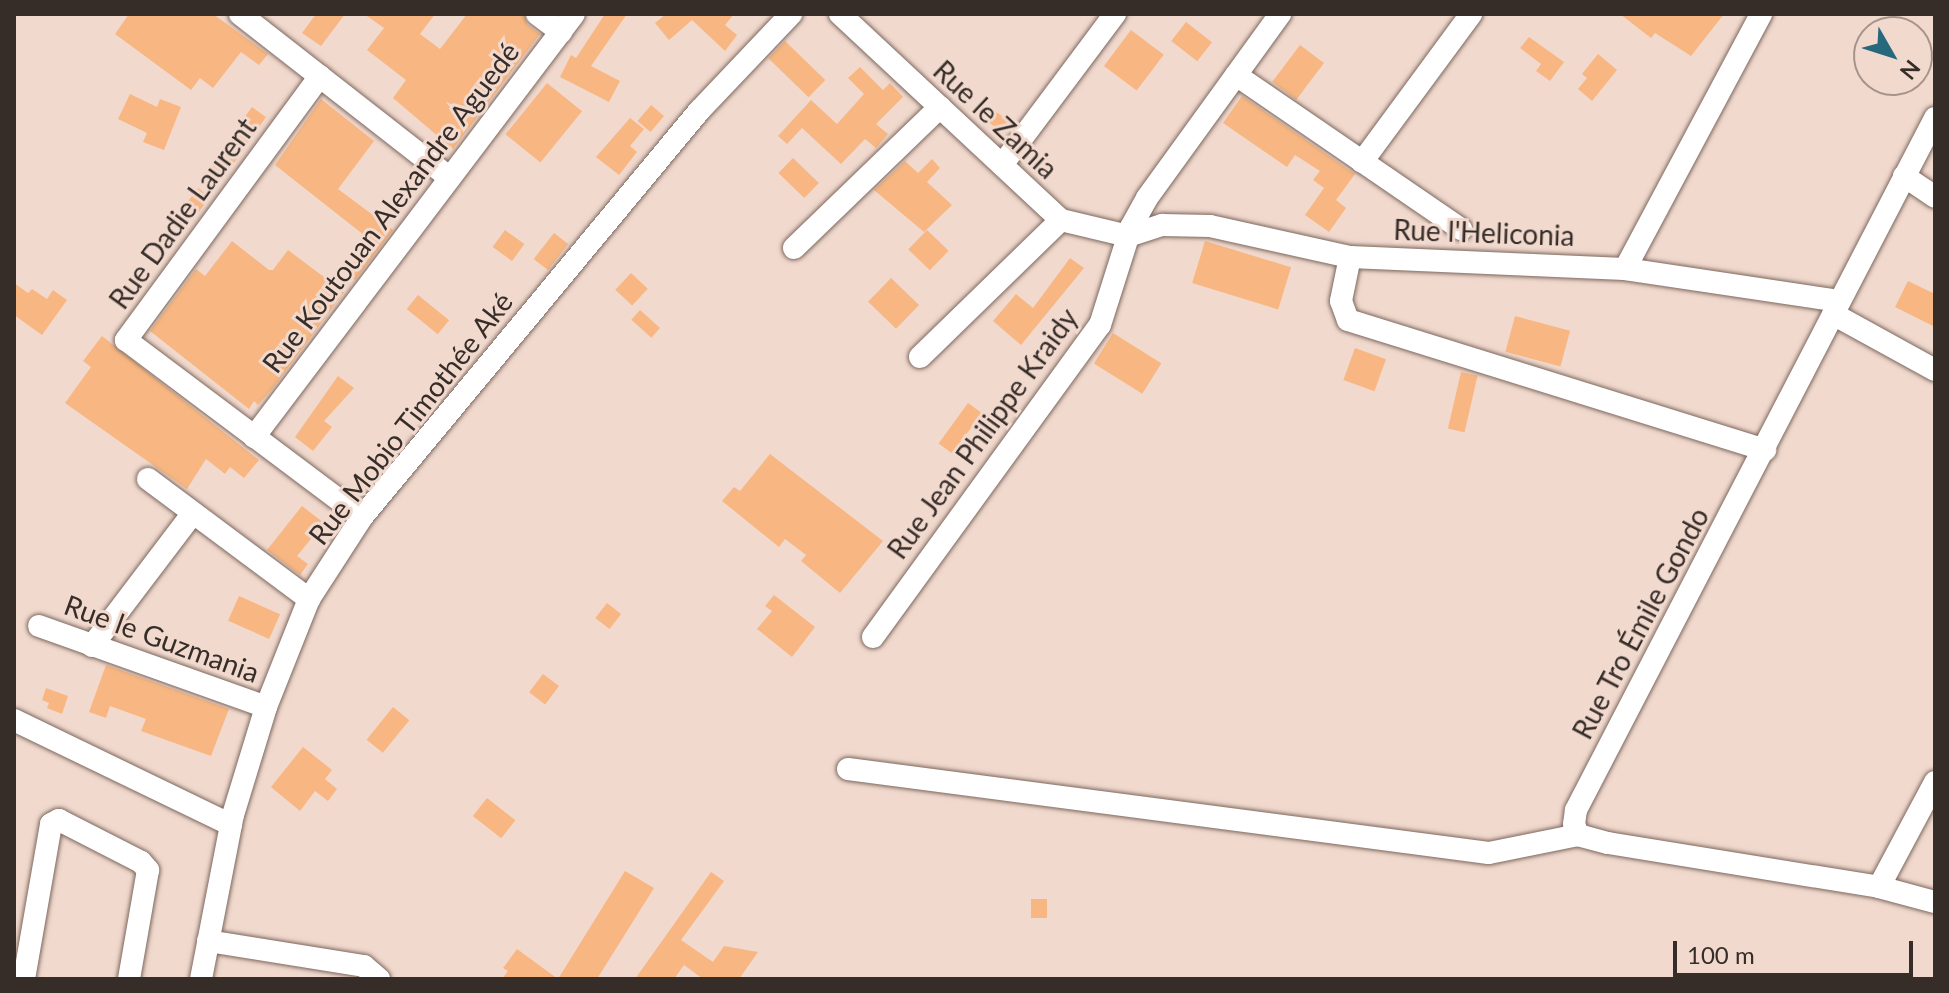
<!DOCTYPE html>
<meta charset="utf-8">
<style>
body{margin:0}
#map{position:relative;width:1949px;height:993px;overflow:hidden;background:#f1d9ce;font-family:Lato,sans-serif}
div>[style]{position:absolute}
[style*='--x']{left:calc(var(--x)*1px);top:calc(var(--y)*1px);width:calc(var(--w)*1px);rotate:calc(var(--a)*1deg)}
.building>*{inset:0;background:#f8b782;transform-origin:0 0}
.roads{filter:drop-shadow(0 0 2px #7d685e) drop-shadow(0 0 2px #7d685e)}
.minor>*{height:22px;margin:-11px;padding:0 11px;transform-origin:11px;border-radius:11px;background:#fff}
span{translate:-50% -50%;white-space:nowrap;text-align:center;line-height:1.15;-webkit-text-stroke:6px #f1d9ce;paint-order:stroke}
.street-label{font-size:28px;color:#362d29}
.frame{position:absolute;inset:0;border:16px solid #362d29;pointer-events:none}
.north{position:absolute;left:1853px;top:16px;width:80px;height:80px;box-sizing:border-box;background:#f1d9ce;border:2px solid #a6948c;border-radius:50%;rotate:129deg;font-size:22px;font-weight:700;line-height:32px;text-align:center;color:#362d29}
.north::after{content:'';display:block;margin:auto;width:28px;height:36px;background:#28687d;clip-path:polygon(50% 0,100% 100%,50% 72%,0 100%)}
.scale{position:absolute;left:1673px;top:941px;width:240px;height:36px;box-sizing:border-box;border:4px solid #362d29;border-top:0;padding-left:10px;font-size:24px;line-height:28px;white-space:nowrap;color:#362d29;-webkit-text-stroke:6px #f1d9ce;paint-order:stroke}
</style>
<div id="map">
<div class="building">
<div style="clip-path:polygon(129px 14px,213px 14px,268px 54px,259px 65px,241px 52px,213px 88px,200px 78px,191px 90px,115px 34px)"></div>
<div style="clip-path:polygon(316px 14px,345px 14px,321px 46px,302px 33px)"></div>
<div style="clip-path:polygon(364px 14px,435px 14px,420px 34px,440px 49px,467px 14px,523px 14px,528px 25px,540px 34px,453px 149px,393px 98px,406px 80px,367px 50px,384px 28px)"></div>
<div style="clip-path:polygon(605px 14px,627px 14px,591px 66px,620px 81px,609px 102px,560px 77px,571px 55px,576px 58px)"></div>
<div style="clip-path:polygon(666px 14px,734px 14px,725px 25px,737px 35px,725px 51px,692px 20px,669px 40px,655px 23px)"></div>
<div style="clip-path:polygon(1620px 14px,1724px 14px,1691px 56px,1655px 33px,1651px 38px)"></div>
<div style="left:1186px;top:22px;width:33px;height:24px;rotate:38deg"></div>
<div style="left:1131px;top:30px;width:41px;height:45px;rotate:37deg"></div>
<div style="clip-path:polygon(1529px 37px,1564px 62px,1550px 81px,1536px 71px,1541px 64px,1520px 48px)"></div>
<div style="left:785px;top:41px;width:56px;height:24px;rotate:44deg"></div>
<div style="left:1300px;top:45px;width:30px;height:46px;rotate:37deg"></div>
<div style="clip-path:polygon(1598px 54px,1617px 70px,1592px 101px,1578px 89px,1587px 78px,1582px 74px)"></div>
<div style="clip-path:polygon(860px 67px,883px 90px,890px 83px,903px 97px,876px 124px,888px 134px,876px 148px,865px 139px,841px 164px,802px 128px,787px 144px,778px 136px,811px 100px,837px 124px,864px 94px,848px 78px)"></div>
<div style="left:547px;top:83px;width:45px;height:66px;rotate:39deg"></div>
<div style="clip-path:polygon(130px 94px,157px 107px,160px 99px,181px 107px,164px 150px,143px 142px,147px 133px,118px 119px)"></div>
<div style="clip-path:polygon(1242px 96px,1355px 174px,1336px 200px,1346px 208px,1329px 232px,1305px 215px,1324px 188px,1313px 180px,1320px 171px,1295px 155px,1287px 167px,1223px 123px)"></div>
<div style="clip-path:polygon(321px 99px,374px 141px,338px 189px,393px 230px,355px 280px,346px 274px,369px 239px,275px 165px)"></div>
<div style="left:986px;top:104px;width:31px;height:13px;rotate:37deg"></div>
<div style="left:651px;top:105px;width:17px;height:21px;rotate:40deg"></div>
<div style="clip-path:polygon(252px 107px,266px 117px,225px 176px,212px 167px,236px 129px,248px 133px,238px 126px)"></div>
<div style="clip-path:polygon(630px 118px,644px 129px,630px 146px,637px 152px,619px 175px,596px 157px)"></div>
<div style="left:793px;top:158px;width:36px;height:21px;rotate:44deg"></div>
<div style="clip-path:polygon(932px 159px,940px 168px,927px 182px,952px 205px,924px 232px,874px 190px,905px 161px,918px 173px)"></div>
<div style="left:198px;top:188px;width:15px;height:21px;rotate:37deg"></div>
<div style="left:505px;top:230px;width:24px;height:21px;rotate:36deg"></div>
<div style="left:927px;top:230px;width:30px;height:27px;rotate:44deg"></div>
<div style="left:554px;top:233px;width:18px;height:33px;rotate:38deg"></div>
<div style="clip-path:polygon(232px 241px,269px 270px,273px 270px,288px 250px,344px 292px,273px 388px,258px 405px,254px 401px,249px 409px,150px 331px,196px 269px,205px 276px)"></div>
<div style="left:1205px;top:241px;width:90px;height:44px;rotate:17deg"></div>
<div style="clip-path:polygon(1070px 258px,1084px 268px,1021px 345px,993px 321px,1016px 294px,1033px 308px)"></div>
<div style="left:631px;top:273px;width:23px;height:23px;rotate:43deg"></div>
<div style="left:891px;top:278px;width:39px;height:33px;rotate:44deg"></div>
<div style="clip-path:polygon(1908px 281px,1935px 294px,1935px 327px,1895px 307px)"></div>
<div style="clip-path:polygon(14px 283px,28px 293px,32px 289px,47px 299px,53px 290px,67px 300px,42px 335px,14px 315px)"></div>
<div style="left:418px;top:295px;width:40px;height:18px;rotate:39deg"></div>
<div style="left:640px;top:310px;width:27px;height:13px;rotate:42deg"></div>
<div style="left:1515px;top:316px;width:57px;height:37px;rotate:15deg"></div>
<div style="left:1113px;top:333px;width:57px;height:36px;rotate:32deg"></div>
<div style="clip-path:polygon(102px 336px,259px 460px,244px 478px,230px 467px,225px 474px,206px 459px,187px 489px,65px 403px,91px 367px,83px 361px)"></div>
<div style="left:1355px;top:348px;width:33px;height:34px;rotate:20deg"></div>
<div style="left:1461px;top:372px;width:17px;height:58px;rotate:13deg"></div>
<div style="clip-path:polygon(338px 376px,354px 388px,324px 421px,332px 427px,313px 451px,295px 437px)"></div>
<div style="left:968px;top:403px;width:17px;height:50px;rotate:36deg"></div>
<div style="clip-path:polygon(770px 454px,883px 541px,840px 593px,801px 561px,806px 555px,785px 539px,779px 547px,722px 501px,734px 487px,740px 491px)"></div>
<div style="clip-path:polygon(302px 506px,324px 523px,297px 556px,308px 564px,300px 575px,267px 550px)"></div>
<div style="clip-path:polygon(774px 595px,815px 627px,792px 657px,757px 629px,772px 611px,765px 606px)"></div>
<div style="left:239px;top:596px;width:45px;height:27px;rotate:24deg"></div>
<div style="left:607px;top:603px;width:18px;height:19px;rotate:38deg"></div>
<div style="clip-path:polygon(106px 665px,229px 709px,211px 756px,141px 731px,146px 719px,110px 706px,106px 718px,89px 712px)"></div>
<div style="left:543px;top:674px;width:20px;height:23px;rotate:37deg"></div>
<div style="clip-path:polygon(46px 688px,68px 696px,62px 714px,47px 708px,49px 703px,42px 700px)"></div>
<div style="left:393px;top:707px;width:21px;height:42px;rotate:39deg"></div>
<div style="clip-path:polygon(303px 747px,332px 770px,325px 779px,337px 789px,328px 801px,315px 791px,300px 811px,271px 787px)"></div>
<div style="left:487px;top:798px;width:36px;height:23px;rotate:38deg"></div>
<div style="clip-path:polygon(625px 871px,654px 888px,597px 979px,502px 979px,508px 971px,503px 968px,517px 949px,558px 979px)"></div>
<div style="clip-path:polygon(711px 872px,724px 881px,681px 940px,713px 962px,724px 946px,758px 952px,739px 979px,703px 979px,684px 965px,674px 979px,635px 979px)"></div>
<div style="left:1031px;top:899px;width:16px;height:19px"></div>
</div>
<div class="roads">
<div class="minor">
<div style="--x:240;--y:14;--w:266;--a:38"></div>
<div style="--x:537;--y:14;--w:30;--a:37"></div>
<div style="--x:840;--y:14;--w:302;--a:43"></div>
<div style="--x:1061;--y:220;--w:69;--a:13.4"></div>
<div style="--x:1128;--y:236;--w:36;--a:-18"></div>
<div style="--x:1162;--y:225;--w:48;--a:1.2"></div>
<div style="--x:1210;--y:226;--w:143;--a:12.5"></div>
<div style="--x:1350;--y:257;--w:275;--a:2.5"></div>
<div style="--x:1625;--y:269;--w:216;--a:8.5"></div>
<div style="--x:1236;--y:75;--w:273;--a:34.4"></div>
<div style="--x:320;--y:76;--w:328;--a:126.3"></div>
<div style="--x:126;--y:340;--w:295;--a:36.9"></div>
<div style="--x:1935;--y:118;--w:780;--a:117.42"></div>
<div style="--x:1576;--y:810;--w:14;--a:98"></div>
<div style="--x:1574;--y:824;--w:12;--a:70"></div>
<div style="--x:1578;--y:835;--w:31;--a:15"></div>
<div style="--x:1608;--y:843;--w:275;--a:9.2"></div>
<div style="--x:1879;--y:887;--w:58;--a:15"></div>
<div style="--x:1362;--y:162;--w:184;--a:-53.6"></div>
<div style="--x:1002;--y:165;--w:189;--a:-53.2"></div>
<div style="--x:1904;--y:176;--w:37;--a:34"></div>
<div style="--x:794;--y:248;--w:203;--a:-44"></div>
<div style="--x:1350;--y:257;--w:45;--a:101.6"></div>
<div style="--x:1341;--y:301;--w:20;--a:70"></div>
<div style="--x:1348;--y:320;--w:437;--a:17.3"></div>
<div style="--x:1625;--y:269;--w:289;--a:-61.9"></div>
<div style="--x:1833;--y:314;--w:116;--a:28.8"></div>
<div style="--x:920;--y:357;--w:197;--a:-44.2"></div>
<div style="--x:254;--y:437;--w:530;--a:-52.89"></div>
<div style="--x:148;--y:479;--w:201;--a:36.7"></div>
<div style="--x:39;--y:626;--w:241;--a:19.6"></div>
<div style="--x:873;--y:637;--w:386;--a:-54"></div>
<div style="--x:1100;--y:325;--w:103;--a:-72.4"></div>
<div style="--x:1131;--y:227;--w:33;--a:-61"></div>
<div style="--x:1147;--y:198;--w:227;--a:-54.1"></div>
<div style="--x:92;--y:646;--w:167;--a:-52.8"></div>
<div style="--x:14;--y:720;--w:241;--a:25.8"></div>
<div style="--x:848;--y:769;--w:646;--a:7.47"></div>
<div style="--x:1489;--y:853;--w:91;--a:-11.4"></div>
<div style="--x:1879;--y:887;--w:119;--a:-61.9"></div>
<div style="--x:208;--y:941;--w:158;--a:9.1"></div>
<div style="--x:364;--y:966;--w:20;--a:41"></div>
<div style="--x:24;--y:979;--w:157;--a:-80.1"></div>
<div style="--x:51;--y:824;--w:9;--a:-27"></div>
<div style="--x:59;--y:820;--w:92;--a:27.1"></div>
<div style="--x:141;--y:862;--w:11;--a:49"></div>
<div style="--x:148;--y:870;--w:111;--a:99.9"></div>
<div style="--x:201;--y:979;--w:167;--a:-79"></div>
<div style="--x:233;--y:815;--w:113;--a:-73"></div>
<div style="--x:266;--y:707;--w:116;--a:-68.3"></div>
<div style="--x:309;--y:599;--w:98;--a:-57.1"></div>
<div style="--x:362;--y:517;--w:528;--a:-50.31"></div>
<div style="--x:699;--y:111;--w:134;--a:-46.5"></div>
</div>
</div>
<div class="street-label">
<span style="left:996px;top:119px;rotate:43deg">Rue le Zamia</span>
<span style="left:390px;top:207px;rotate:-53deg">Rue Koutouan Alexandre Aguedé</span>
<span style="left:182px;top:213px;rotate:-54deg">Rue Dadie Laurent</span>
<span style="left:1484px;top:232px;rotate:2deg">Rue l'Heliconia</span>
<span style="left:410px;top:418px;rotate:-52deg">Rue Mobio Timothée Aké</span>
<span style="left:982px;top:433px;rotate:-54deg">Rue Jean Philippe Kraidy</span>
<span style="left:1640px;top:623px;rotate:-62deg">Rue Tro Émile Gondo</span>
<span style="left:162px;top:638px;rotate:20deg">Rue le Guzmania</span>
</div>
<div class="frame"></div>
<div class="north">N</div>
<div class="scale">100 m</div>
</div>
